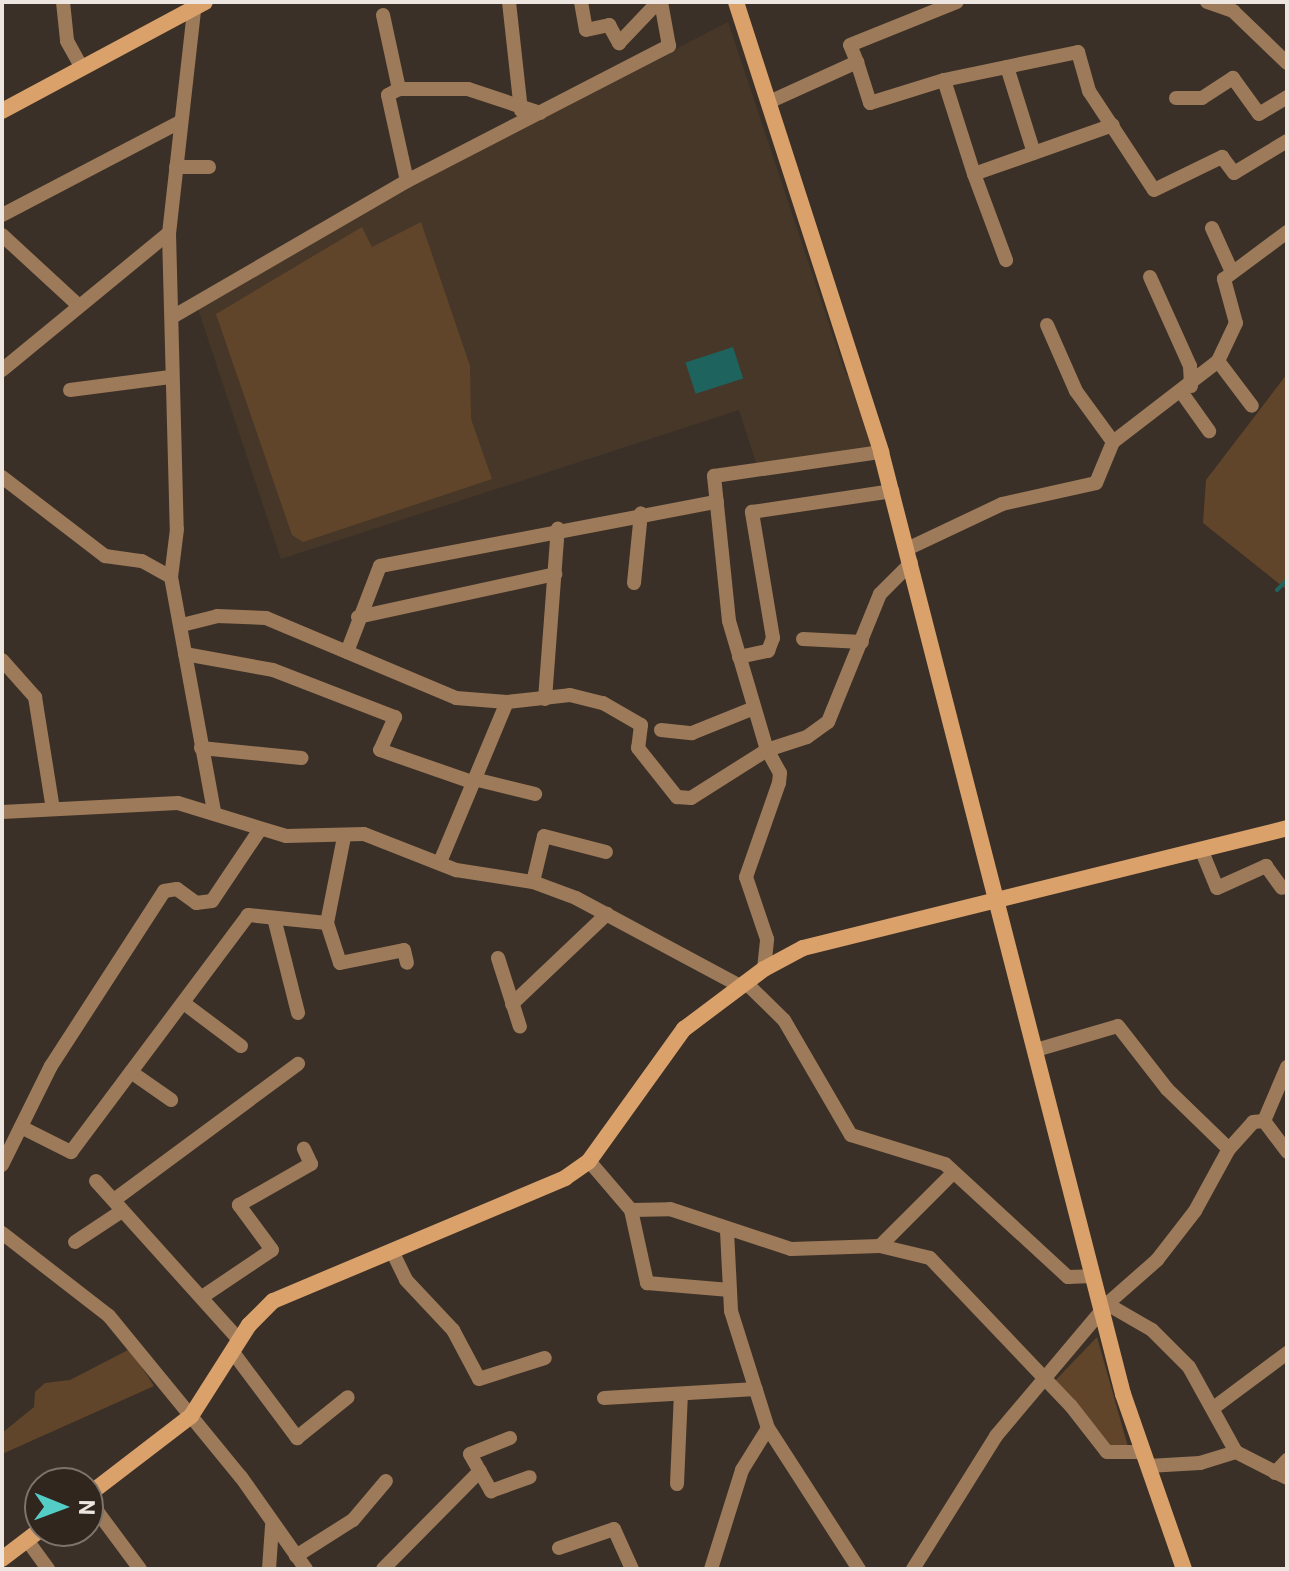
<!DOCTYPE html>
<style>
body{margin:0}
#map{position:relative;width:1289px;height:1571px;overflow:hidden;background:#3a3027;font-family:Roboto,sans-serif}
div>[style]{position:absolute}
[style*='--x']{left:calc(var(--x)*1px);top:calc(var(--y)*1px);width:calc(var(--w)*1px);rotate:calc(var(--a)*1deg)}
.built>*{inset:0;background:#463729}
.green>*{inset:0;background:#61452a}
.water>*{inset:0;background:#1f635f;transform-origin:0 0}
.stream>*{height:4px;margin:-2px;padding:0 2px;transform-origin:2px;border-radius:2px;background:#1f635f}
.street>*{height:14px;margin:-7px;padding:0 7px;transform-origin:7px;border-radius:7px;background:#9d7a59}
.secondary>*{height:16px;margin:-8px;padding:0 8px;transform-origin:8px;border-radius:8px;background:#daa16b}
span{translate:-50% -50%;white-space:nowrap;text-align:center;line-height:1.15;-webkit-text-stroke:6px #30261d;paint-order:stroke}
.frame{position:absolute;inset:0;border:4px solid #ede6e0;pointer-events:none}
.north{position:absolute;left:24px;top:1467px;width:80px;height:80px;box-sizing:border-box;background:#30261d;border:2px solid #7c736b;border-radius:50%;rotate:91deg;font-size:22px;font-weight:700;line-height:32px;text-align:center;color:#ede6e0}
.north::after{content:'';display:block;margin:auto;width:28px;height:36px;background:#54cdc7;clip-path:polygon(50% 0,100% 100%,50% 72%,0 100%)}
</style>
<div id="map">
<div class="built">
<div style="clip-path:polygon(728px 22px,846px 375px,856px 372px,881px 452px,759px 472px,739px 410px,281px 559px,198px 309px,417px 182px)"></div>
</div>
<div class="green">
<div style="clip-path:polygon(421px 222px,470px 366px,471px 419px,492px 479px,303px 542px,292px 535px,216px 314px,362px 227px,372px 247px)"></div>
<div style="clip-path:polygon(1287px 374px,1287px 590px,1203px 523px,1206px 480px)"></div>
<div style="clip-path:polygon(1097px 1337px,1130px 1454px,1113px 1452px,1052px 1384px)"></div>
<div style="clip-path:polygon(130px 1349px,154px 1386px,2px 1454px,2px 1433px,34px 1407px,35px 1392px,45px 1383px,70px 1380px)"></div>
</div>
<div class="water">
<div style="left:733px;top:347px;width:33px;height:50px;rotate:72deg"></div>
</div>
<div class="stream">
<div style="--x:1277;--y:590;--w:14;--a:-45"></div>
</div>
<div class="street">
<div style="--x:63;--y:2;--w:39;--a:84"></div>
<div style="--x:67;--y:41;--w:31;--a:61"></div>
<div style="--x:195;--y:2;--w:232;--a:96.4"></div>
<div style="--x:169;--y:233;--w:296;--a:88.5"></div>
<div style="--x:177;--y:529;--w:48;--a:97.1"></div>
<div style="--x:171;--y:577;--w:238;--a:79.6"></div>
<div style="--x:509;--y:2;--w:109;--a:83.7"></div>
<div style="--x:581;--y:2;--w:28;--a:80"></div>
<div style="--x:586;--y:30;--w:24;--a:-12"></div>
<div style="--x:609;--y:25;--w:21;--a:61"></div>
<div style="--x:619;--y:43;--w:57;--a:-46.4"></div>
<div style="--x:1207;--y:2;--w:28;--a:19"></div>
<div style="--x:1233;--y:11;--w:75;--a:43.9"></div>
<div style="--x:383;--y:15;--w:76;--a:77.8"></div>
<div style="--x:857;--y:62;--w:18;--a:-112"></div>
<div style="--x:850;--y:45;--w:115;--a:-21.9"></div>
<div style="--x:1007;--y:67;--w:90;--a:72.6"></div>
<div style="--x:944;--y:80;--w:99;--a:72.3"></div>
<div style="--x:974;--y:174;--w:147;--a:-19.4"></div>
<div style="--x:1176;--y:98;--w:26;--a:0"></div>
<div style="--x:1202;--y:98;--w:37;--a:-33"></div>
<div style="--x:1233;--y:78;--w:44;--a:54.2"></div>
<div style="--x:1259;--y:114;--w:33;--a:-31"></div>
<div style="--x:769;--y:102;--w:97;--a:-24.4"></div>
<div style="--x:857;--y:62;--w:43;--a:72.4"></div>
<div style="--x:870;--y:103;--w:77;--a:-17.3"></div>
<div style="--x:944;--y:80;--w:137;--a:-11.8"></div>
<div style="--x:1078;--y:52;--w:41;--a:74.2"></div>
<div style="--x:1089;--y:91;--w:118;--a:56.7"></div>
<div style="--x:1154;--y:190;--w:76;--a:-25.9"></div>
<div style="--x:1222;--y:157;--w:20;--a:53"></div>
<div style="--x:1234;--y:173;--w:62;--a:-31.1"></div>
<div style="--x:176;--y:167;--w:33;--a:0"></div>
<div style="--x:974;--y:174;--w:92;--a:69.6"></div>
<div style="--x:407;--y:181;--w:88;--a:-102.5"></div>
<div style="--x:388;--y:95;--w:13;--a:-29"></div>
<div style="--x:399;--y:89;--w:69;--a:0"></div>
<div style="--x:468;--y:89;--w:76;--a:18.4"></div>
<div style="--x:2;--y:215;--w:201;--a:-27.6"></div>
<div style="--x:1212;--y:228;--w:48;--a:65.6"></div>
<div style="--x:2;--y:235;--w:102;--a:42.6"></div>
<div style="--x:1150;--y:277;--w:98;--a:65.8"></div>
<div style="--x:1190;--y:366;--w:20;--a:87"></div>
<div style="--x:174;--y:316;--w:269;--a:-30.1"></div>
<div style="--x:407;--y:181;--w:295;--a:-27.3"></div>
<div style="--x:669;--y:46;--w:45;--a:-100.3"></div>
<div style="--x:1047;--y:325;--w:72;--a:66.3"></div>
<div style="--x:1076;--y:391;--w:63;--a:54"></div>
<div style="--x:1218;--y:361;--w:56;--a:52.9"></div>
<div style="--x:2;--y:370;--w:216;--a:-39.4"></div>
<div style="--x:70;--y:390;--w:101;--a:-7.4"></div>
<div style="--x:1182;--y:393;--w:47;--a:54.6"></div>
<div style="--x:2;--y:477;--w:130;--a:37.5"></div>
<div style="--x:105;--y:556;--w:37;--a:8"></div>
<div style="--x:142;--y:561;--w:33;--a:29"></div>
<div style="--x:907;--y:549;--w:105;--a:-25.3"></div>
<div style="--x:1002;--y:504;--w:96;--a:-12.6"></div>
<div style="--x:1096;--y:483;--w:44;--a:-67.5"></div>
<div style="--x:1113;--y:442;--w:133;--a:-37.6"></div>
<div style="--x:1218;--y:361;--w:42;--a:-64.7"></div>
<div style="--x:1236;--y:323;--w:46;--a:-105.3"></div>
<div style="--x:1224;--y:279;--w:79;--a:-36.7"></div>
<div style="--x:634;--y:583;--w:70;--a:-84.3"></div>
<div style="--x:358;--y:617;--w:202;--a:-12.3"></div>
<div style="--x:182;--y:625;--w:36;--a:-14"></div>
<div style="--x:217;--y:616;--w:49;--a:2.3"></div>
<div style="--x:266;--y:618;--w:206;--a:22.8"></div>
<div style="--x:456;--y:698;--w:51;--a:4.5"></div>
<div style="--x:507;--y:702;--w:63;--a:-6.3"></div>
<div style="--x:570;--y:695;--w:34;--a:14"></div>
<div style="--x:603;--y:703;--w:44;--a:30.1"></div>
<div style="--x:641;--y:725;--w:23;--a:97"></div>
<div style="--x:638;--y:748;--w:63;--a:51.5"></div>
<div style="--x:677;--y:797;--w:14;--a:4"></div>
<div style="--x:691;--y:798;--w:90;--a:-32.3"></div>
<div style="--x:767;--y:750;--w:134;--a:-106.4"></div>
<div style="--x:729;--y:621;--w:146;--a:-95.9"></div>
<div style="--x:714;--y:476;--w:169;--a:-8.2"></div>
<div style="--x:803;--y:639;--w:59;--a:2.9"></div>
<div style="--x:347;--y:652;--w:92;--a:-69"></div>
<div style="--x:380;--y:566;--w:343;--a:-10.8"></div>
<div style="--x:185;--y:654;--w:89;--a:10.3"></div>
<div style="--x:273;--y:670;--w:131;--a:21.1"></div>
<div style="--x:395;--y:717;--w:36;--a:114"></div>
<div style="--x:380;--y:750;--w:97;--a:19.2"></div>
<div style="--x:739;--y:657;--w:30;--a:-12"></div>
<div style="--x:768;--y:651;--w:14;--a:-69"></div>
<div style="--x:773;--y:638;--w:128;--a:-99.5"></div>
<div style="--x:752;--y:512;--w:142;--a:-8.5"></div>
<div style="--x:2;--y:660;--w:50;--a:48.3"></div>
<div style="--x:35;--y:697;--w:113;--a:80.9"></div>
<div style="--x:545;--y:699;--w:171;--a:-85.7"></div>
<div style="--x:661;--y:730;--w:31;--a:6"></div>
<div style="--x:692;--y:733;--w:67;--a:-22"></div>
<div style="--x:201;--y:748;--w:101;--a:5.7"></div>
<div style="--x:474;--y:779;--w:63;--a:13.8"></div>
<div style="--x:2;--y:812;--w:176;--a:-2.9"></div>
<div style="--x:178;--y:803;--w:113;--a:17"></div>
<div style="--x:286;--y:836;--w:78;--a:-1.5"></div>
<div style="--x:364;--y:834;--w:99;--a:21.4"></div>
<div style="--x:456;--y:870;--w:78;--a:8.9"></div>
<div style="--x:533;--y:882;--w:46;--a:20.4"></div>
<div style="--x:576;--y:898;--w:186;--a:28.2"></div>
<div style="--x:344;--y:837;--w:88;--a:101.2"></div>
<div style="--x:327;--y:923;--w:42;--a:72"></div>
<div style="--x:340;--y:963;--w:65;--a:-11.5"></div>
<div style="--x:404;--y:950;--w:13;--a:77"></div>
<div style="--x:1201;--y:849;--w:42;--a:67.7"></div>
<div style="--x:1217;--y:888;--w:54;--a:-24.2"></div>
<div style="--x:1266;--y:866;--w:27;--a:54"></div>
<div style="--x:440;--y:862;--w:173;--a:-67.3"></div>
<div style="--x:533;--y:882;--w:47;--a:-76.6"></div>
<div style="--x:544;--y:836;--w:64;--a:14.5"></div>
<div style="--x:274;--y:918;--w:98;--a:75.8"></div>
<div style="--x:498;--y:958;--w:72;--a:72.3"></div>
<div style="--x:764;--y:969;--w:30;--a:-84"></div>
<div style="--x:767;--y:939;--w:65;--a:-108.7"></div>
<div style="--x:746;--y:877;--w:100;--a:-70.7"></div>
<div style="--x:779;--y:783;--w:10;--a:-84"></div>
<div style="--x:780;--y:773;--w:26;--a:-119"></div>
<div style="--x:767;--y:750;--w:42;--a:-18"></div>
<div style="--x:807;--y:737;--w:26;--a:-36"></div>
<div style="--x:828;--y:722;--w:138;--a:-67.9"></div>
<div style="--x:880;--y:594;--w:44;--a:-45"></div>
<div style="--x:745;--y:982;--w:54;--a:44.3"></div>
<div style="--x:784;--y:1020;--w:133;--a:59.8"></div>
<div style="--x:851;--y:1135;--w:98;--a:17.1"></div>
<div style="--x:945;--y:1164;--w:167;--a:42.6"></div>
<div style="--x:1068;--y:1277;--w:25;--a:-2"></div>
<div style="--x:185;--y:1004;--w:70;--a:36.9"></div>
<div style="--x:512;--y:1004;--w:131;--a:-43.5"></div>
<div style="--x:1036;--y:1050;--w:85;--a:-16.3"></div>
<div style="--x:1118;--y:1026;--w:80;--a:52.1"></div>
<div style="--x:1167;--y:1089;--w:86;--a:44.1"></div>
<div style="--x:131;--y:1072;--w:49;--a:35"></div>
<div style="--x:1264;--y:1121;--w:59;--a:-66.9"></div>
<div style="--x:1264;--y:1121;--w:39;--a:53"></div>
<div style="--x:23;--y:1128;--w:54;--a:26.6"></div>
<div style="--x:71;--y:1152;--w:296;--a:-53.2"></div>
<div style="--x:248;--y:915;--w:79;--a:5.8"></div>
<div style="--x:589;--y:1161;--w:65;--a:49.4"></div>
<div style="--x:631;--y:1210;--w:39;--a:-1"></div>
<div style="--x:670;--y:1209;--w:127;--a:18.3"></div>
<div style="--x:791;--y:1249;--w:89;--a:-1.9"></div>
<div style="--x:880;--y:1246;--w:102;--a:-45"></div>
<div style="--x:2;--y:1165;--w:110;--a:-63.7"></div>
<div style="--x:51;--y:1066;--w:208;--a:-57.1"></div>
<div style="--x:164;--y:891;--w:13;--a:-9"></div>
<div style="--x:177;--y:889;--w:24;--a:36"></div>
<div style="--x:196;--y:903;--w:16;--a:-7"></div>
<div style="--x:212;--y:901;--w:84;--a:-56.1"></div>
<div style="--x:96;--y:1181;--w:214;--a:48"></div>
<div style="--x:114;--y:1200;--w:229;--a:-36.5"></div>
<div style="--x:631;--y:1210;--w:75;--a:77.6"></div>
<div style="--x:647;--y:1283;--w:83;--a:4.8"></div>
<div style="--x:727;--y:1231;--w:80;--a:87.1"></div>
<div style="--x:731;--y:1311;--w:123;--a:72.5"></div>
<div style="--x:768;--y:1428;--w:168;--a:57.2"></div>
<div style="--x:2;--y:1233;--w:135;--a:37.8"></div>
<div style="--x:109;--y:1316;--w:208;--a:50.7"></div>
<div style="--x:241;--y:1477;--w:113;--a:54.8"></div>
<div style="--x:75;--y:1242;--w:56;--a:-33.4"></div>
<div style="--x:880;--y:1246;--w:51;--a:13.5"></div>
<div style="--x:930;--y:1258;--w:204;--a:46.4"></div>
<div style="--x:1071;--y:1406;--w:58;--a:52"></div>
<div style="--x:1107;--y:1452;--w:36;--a:0"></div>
<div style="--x:392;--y:1251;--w:32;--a:64"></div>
<div style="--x:406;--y:1280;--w:69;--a:46.8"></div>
<div style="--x:453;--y:1330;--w:55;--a:62"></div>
<div style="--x:479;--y:1379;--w:69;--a:-17.7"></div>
<div style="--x:202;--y:1297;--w:84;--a:-33.9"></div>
<div style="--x:272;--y:1250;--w:56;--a:-126.3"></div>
<div style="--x:239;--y:1205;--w:83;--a:-29.7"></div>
<div style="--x:311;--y:1164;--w:17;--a:-115"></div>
<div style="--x:1107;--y:1304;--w:52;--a:30"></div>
<div style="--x:1152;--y:1330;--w:52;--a:45"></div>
<div style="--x:1189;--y:1367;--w:97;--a:61.1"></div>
<div style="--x:1236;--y:1452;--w:57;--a:27"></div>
<div style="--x:232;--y:1351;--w:109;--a:53.2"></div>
<div style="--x:297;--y:1438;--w:65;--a:-38.8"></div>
<div style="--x:604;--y:1398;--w:152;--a:-3.4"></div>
<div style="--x:1216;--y:1406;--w:89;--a:-36.7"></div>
<div style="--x:510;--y:1438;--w:43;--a:158.2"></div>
<div style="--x:470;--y:1454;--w:43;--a:60.4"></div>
<div style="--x:491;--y:1491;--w:41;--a:-19.7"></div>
<div style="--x:1148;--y:1466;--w:52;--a:-3.3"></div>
<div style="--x:1200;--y:1463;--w:38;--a:-17"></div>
<div style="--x:1275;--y:1473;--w:18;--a:-47"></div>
<div style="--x:677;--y:1484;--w:90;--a:-87.5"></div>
<div style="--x:88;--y:1499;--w:87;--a:53.4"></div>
<div style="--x:27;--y:1540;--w:36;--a:54"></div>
<div style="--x:559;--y:1548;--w:58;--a:-19.1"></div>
<div style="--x:614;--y:1529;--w:44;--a:65.8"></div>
<div style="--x:296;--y:1556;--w:67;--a:-32.3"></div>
<div style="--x:353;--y:1520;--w:51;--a:-49.8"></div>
<div style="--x:269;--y:1569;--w:43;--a:-86"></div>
<div style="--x:383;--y:1569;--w:138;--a:-45.3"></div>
<div style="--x:711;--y:1569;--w:104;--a:-72.6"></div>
<div style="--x:742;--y:1470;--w:49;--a:-58.2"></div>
<div style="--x:913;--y:1569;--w:157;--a:-58"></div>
<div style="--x:996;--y:1436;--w:172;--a:-49.9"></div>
<div style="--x:1107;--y:1304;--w:67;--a:-41.3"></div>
<div style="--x:1157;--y:1260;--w:62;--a:-52.2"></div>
<div style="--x:1195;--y:1211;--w:71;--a:-61.3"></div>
<div style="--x:1229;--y:1149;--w:36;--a:-48"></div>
<div style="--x:1253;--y:1122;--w:11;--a:-5"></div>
</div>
<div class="secondary">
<div style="--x:736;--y:2;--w:473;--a:72.1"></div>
<div style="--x:881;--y:452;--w:973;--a:75.59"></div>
<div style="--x:1123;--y:1394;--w:185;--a:70.8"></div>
<div style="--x:2;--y:111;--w:230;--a:-28.2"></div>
<div style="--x:88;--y:1495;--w:130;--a:-37.5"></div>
<div style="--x:191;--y:1416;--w:108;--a:-57.5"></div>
<div style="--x:249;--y:1325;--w:34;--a:-45"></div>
<div style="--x:273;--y:1301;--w:317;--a:-22.8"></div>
<div style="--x:565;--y:1178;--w:29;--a:-35"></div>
<div style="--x:589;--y:1161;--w:163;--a:-54.3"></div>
<div style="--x:684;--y:1029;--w:100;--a:-36.9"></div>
<div style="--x:764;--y:969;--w:44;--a:-28.3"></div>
<div style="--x:803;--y:948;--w:499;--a:-13.9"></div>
<div style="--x:2;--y:1559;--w:48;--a:-37.3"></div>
</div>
<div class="frame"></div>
<div class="north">N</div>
</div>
